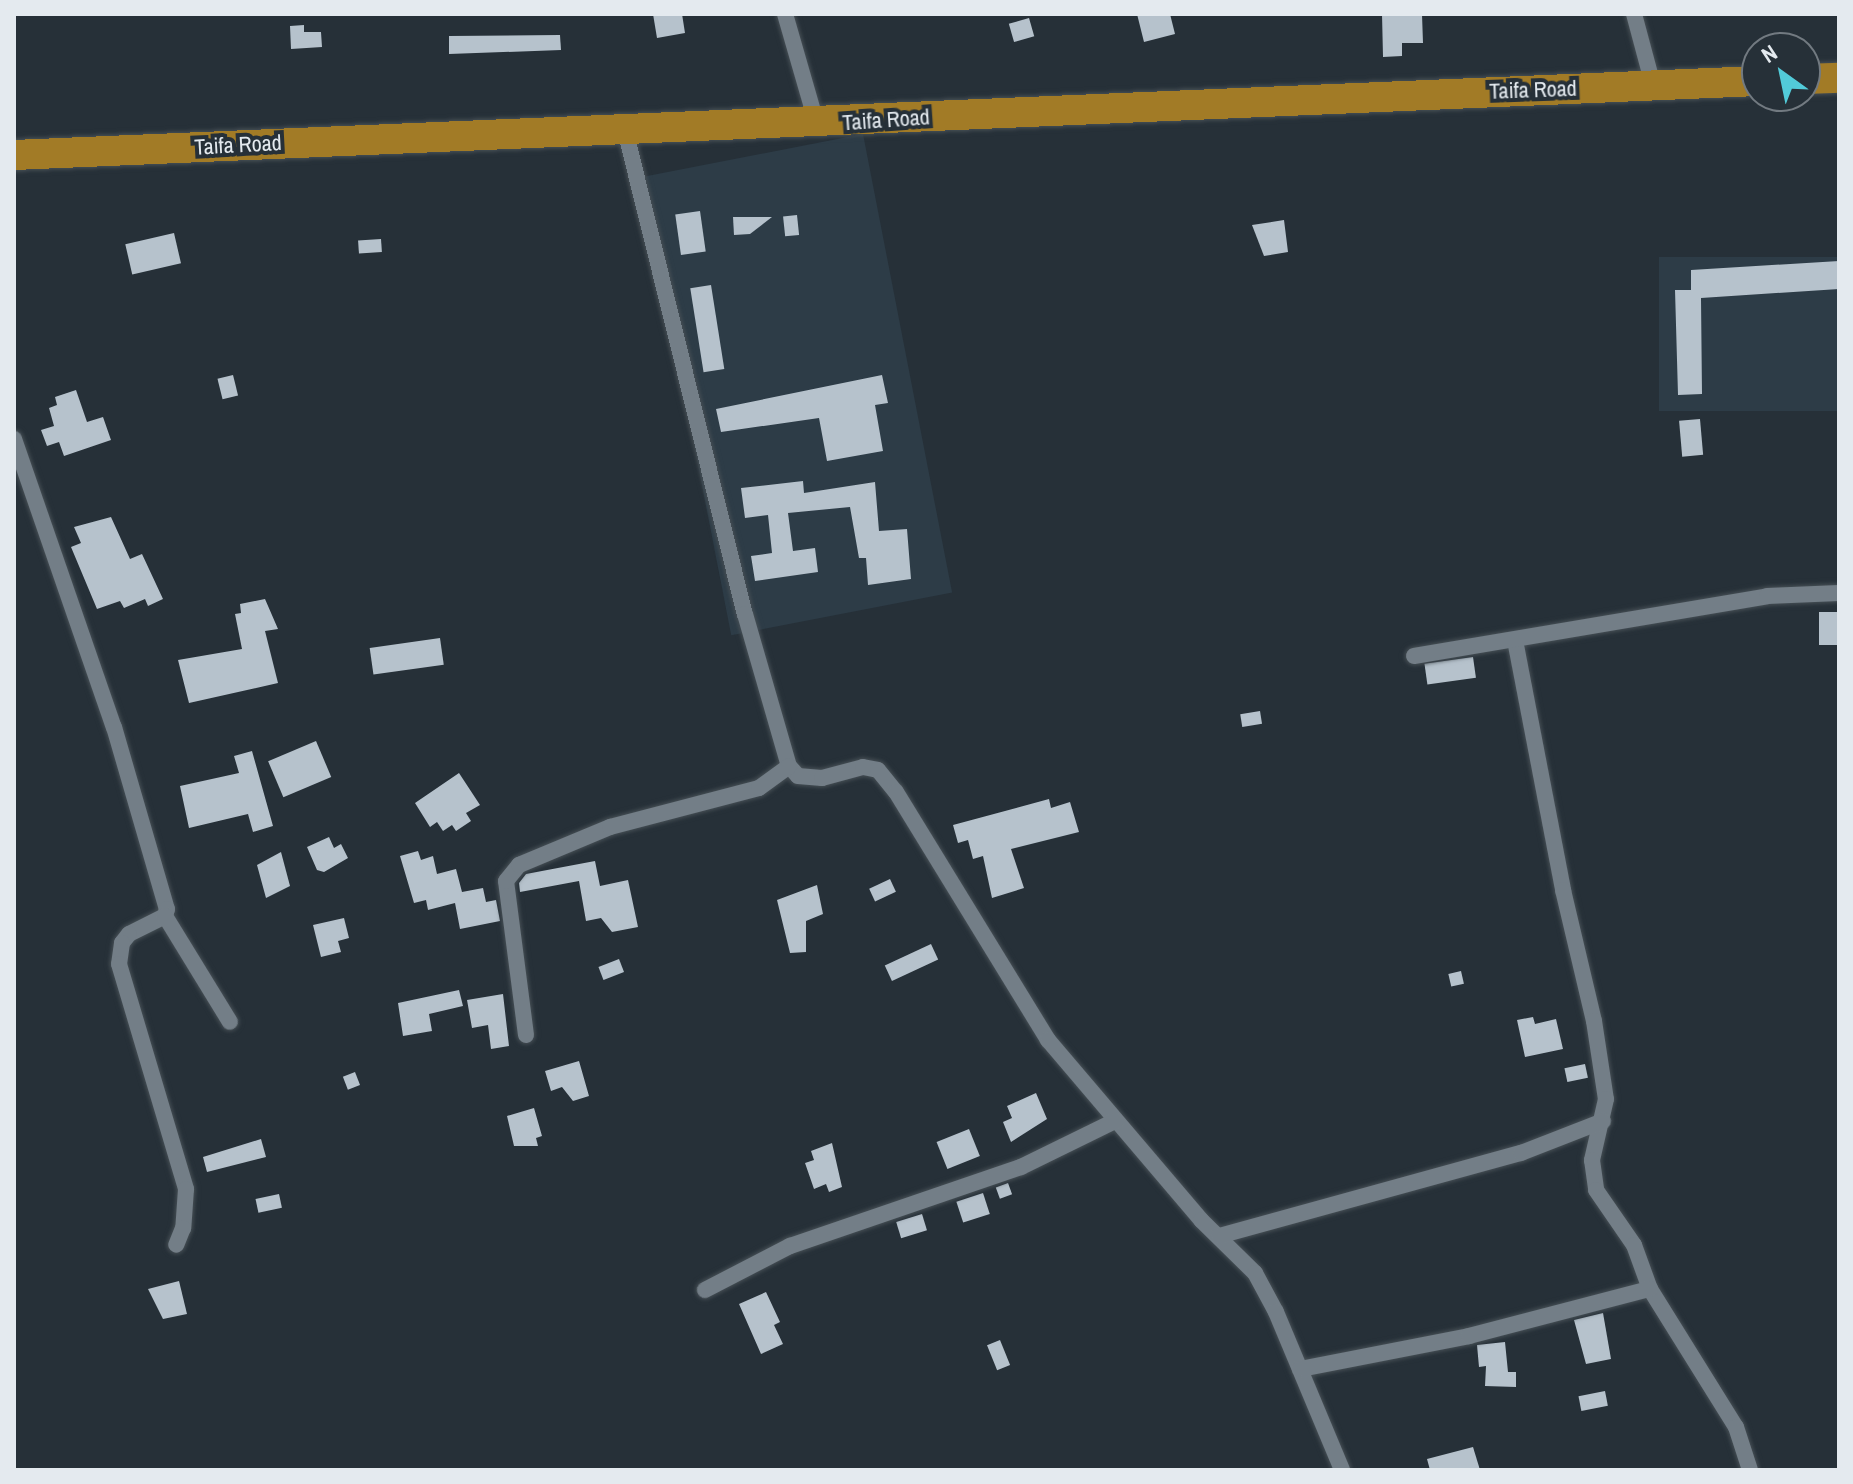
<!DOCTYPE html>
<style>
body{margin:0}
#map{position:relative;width:1853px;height:1484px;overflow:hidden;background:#263038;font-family:"Archivo Narrow",sans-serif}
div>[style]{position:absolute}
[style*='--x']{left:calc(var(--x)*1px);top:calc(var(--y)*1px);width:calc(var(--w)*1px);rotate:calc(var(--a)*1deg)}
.built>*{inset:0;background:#2d3c47;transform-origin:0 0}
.building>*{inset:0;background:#b6c2cc;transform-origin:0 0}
.roads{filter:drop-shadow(0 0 2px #464f55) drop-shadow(0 0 2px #464f55)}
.street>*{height:16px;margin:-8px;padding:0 8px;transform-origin:8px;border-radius:8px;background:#737e87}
.highway>*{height:30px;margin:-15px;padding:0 15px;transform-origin:15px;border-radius:15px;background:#a27b26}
span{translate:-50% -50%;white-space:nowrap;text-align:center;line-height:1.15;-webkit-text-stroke:8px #263038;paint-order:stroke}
.street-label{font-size:22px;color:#e4eaef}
.frame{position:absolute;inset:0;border:16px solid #e4eaef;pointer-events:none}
.north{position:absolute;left:1741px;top:32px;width:80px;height:80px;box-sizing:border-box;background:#263038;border:2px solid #727a81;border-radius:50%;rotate:327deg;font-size:22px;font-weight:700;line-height:32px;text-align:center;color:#e4eaef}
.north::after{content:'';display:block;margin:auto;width:28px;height:36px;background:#52cbd9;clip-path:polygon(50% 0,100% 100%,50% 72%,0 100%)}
</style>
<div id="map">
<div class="built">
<div style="left:863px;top:134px;width:467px;height:225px;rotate:79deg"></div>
<div style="left:1839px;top:257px;width:154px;height:180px;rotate:90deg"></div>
</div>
<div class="building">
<div style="clip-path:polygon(653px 14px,682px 14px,685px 33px,657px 38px)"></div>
<div style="clip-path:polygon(1137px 14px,1170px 14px,1175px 34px,1144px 42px)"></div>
<div style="clip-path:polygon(1382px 14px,1422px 14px,1423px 43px,1402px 43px,1402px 56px,1383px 57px)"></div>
<div style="left:1029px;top:18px;width:19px;height:21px;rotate:74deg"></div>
<div style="clip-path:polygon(304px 25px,304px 32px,321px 32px,322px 47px,291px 49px,290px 26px)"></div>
<div style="clip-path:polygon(560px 35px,561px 50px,449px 54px,449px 36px)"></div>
<div style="left:700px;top:211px;width:41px;height:25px;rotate:82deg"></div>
<div style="left:797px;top:215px;width:20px;height:14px;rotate:84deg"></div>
<div style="clip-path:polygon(733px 217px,772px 217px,750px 234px,734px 235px)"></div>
<div style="clip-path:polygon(1284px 220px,1288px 252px,1264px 256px,1252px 225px)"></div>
<div style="left:174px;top:233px;width:31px;height:50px;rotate:77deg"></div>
<div style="left:381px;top:239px;width:13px;height:23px;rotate:86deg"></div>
<div style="clip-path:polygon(1839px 261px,1839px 289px,1701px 298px,1702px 394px,1678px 395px,1675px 290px,1691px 290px,1691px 270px)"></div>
<div style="left:711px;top:285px;width:85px;height:21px;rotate:81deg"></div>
<div style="left:233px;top:375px;width:21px;height:16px;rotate:76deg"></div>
<div style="clip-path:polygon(882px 375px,888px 403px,875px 405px,883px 451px,827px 461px,819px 418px,721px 432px,716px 409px)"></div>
<div style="clip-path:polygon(76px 390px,87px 422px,103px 417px,111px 440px,64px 456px,59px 442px,47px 446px,41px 430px,54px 426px,49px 408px,57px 405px,55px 397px)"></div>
<div style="left:1700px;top:419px;width:36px;height:21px;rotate:85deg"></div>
<div style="clip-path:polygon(803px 481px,804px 493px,875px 482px,879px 531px,907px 529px,911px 579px,868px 585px,866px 558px,859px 558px,850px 507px,788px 513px,793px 551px,815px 548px,818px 572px,755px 581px,751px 556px,772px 553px,768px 515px,745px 518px,741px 488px)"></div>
<div style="clip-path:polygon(111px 517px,130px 559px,142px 554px,163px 599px,148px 606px,145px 599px,124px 608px,120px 601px,97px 609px,71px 547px,81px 543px,74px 527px)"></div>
<div style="clip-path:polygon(265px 599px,278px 629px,265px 631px,278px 683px,189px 703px,178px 660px,242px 649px,235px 614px,241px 613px,240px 604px)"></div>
<div style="left:1839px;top:612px;width:33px;height:20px;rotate:90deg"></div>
<div style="left:440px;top:638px;width:27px;height:71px;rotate:82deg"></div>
<div style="left:1473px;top:657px;width:21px;height:49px;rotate:82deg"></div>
<div style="left:1260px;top:711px;width:13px;height:20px;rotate:81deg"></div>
<div style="left:316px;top:741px;width:39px;height:52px;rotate:67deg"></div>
<div style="clip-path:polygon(252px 751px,273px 826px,253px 832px,248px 814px,189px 828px,180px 786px,239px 773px,234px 756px)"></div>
<div style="clip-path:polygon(459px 773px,480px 805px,466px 813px,471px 821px,456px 831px,452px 825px,443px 831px,437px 822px,430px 827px,415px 803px)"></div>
<div style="clip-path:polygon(1049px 799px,1051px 808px,1070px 802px,1079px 832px,1011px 849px,1024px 888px,992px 898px,983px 856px,973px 859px,968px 840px,958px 843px,953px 825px)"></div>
<div style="clip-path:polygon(329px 837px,334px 848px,341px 844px,348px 858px,324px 872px,317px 870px,307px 847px)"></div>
<div style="clip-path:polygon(418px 851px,421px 860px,433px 856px,437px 874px,456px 869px,462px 892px,483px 888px,486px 902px,496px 900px,500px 921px,460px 929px,455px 903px,428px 910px,426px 900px,414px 903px,400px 856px)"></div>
<div style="clip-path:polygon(281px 852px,290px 886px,266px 898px,257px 865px)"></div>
<div style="clip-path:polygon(595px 861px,600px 886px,628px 880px,638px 927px,612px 932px,601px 918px,586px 921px,579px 881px,520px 892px,519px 883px,526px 874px)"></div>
<div style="left:890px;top:879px;width:14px;height:23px;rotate:65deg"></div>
<div style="clip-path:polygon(817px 885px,823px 914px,806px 921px,806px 952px,790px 953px,777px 900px)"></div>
<div style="clip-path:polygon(344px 918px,349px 938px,338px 941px,341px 952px,321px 957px,313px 925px)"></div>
<div style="left:931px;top:944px;width:17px;height:51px;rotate:65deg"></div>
<div style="left:619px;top:959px;width:14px;height:22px;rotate:69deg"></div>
<div style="left:1461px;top:971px;width:13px;height:13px;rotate:77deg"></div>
<div style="clip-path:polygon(459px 990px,463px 1006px,429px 1014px,432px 1031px,403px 1036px,398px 1003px)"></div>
<div style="clip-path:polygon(503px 994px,509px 1046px,491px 1049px,488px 1025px,472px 1028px,467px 1000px)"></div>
<div style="clip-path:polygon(1533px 1017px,1535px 1024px,1556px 1019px,1563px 1049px,1525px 1057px,1517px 1020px)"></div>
<div style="clip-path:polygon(579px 1061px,589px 1096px,573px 1101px,562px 1087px,551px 1091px,545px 1071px)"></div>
<div style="left:1585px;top:1064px;width:14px;height:21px;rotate:78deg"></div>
<div style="left:355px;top:1072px;width:14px;height:13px;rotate:69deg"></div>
<div style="clip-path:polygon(1036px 1093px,1047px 1119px,1011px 1142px,1003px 1122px,1012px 1118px,1007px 1106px)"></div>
<div style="clip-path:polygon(534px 1108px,542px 1136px,536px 1138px,538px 1146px,514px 1146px,507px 1116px)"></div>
<div style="left:969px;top:1129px;width:29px;height:35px;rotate:68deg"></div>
<div style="clip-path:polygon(261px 1139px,266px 1157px,207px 1172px,203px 1157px)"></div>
<div style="clip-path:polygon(832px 1143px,842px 1187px,829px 1192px,826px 1184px,814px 1189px,805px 1163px,814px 1160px,811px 1151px)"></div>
<div style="left:1008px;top:1183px;width:12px;height:13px;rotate:70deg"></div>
<div style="left:983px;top:1193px;width:22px;height:28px;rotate:72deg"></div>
<div style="left:279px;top:1194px;width:14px;height:24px;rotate:78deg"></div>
<div style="left:922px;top:1214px;width:17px;height:27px;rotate:73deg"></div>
<div style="clip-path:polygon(179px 1281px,187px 1314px,163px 1319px,148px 1289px)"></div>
<div style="clip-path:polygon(766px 1292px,780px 1322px,774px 1325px,783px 1344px,761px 1354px,739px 1304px)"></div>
<div style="clip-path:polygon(1603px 1313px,1611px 1359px,1586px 1364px,1574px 1320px)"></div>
<div style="left:1000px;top:1340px;width:27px;height:14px;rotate:68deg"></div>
<div style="clip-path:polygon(1505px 1342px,1508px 1372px,1516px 1372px,1516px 1387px,1485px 1386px,1486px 1366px,1479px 1367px,1477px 1345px)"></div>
<div style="left:1605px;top:1391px;width:15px;height:27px;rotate:79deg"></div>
<div style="clip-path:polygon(1473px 1447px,1480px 1470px,1430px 1470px,1427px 1459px)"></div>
</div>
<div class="roads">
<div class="street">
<div style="--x:785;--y:14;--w:116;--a:73.9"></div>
<div style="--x:1634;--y:14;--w:73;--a:75"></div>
<div style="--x:625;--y:130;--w:499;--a:76.1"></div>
<div style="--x:745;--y:614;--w:158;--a:73.9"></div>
<div style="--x:789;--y:766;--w:13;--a:48"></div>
<div style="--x:798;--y:776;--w:24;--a:5"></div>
<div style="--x:822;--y:778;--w:42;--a:-15"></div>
<div style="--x:863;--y:767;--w:15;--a:11"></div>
<div style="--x:878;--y:770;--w:28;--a:51"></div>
<div style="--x:896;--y:792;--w:291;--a:58.5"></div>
<div style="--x:1048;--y:1040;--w:236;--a:49.6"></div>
<div style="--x:1201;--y:1220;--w:76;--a:44.5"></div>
<div style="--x:1255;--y:1273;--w:44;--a:61.7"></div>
<div style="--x:1276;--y:1312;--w:171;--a:67.3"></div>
<div style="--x:14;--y:439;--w:305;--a:70.9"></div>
<div style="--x:114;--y:727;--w:190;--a:73.8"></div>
<div style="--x:167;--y:909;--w:7;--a:106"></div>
<div style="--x:165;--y:916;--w:40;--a:153.4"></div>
<div style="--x:129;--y:934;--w:11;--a:128"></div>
<div style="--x:122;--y:943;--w:21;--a:98"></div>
<div style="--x:119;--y:964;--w:235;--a:73.4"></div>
<div style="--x:186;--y:1189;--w:39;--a:94"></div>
<div style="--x:183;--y:1228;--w:18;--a:112"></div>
<div style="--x:1515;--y:640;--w:255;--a:79.1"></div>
<div style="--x:1563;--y:890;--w:135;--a:76.7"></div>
<div style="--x:1594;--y:1021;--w:79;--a:81.3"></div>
<div style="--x:1606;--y:1099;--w:63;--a:102.9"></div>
<div style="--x:1592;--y:1160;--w:30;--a:82"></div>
<div style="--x:1596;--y:1190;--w:67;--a:55.4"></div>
<div style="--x:1634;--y:1245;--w:47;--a:70"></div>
<div style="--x:1650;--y:1289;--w:163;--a:58.1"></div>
<div style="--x:1736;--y:1427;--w:45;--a:72"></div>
<div style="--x:1414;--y:656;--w:358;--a:-9.6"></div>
<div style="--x:1767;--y:596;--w:72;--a:-2.4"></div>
<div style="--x:165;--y:916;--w:124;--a:58.5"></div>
<div style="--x:526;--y:1035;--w:155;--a:-97.4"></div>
<div style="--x:506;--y:881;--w:21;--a:-51"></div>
<div style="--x:519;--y:865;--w:99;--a:-22.7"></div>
<div style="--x:610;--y:827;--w:154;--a:-14.7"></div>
<div style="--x:759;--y:788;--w:37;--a:-36"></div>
<div style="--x:1219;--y:1236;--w:313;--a:-15.4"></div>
<div style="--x:1521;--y:1153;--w:88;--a:-21.3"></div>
<div style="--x:705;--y:1290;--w:96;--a:-27.4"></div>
<div style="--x:790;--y:1246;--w:244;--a:-18.9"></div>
<div style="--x:1021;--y:1167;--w:105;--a:-26.1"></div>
<div style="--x:1300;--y:1369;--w:172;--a:-11"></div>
<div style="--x:1469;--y:1336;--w:187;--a:-14.6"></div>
</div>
<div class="highway">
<div style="--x:1805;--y:79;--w:34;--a:-2"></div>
<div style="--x:14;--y:155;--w:1745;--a:-2.43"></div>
</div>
</div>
<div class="street-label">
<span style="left:1533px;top:90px;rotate:-2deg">Taifa Road</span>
<span style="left:886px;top:120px;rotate:-4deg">Taifa Road</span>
<span style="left:238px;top:145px;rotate:-3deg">Taifa Road</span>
</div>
<div class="frame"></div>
<div class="north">N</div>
</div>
